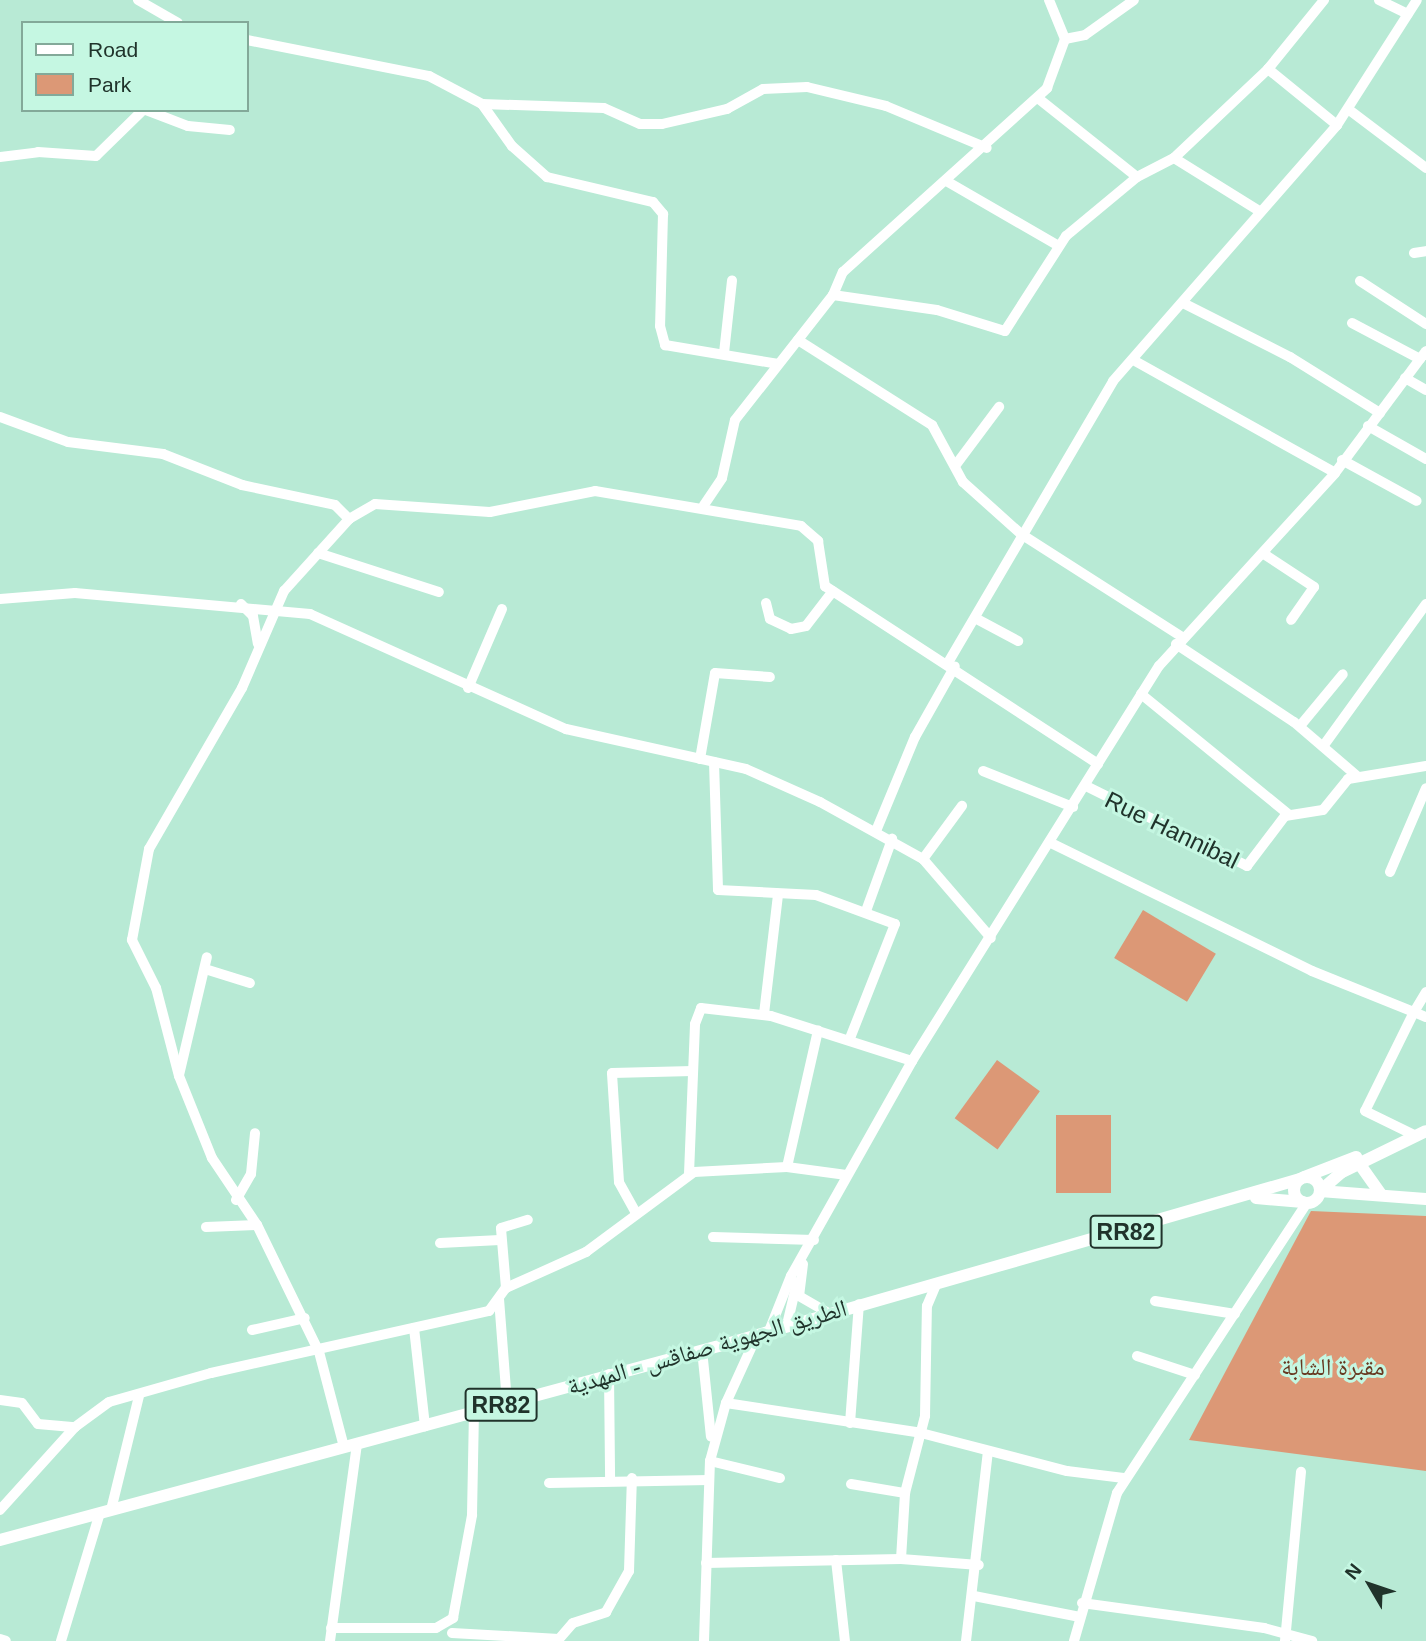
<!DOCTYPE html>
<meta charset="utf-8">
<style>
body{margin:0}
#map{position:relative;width:1426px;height:1641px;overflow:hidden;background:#b8ead5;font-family:Helvetica,"Noto Naskh Arabic",sans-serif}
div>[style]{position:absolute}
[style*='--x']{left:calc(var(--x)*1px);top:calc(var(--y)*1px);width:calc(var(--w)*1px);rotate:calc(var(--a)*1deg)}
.green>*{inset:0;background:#dc9876;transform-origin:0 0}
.minor>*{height:10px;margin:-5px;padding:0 5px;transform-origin:5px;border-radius:5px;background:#fff}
.major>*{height:12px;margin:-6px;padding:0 6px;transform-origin:6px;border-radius:6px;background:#fff}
.major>.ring{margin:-6px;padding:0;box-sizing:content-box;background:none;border:12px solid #fff;border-radius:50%}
span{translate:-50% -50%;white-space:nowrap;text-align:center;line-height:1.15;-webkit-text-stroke:6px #c5f7e2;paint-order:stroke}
.shield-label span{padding:2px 5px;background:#c5f7e2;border:2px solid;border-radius:5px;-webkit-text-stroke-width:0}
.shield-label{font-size:23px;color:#20332b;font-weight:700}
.street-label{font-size:24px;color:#20332b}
.park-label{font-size:24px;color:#673820}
.legend{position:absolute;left:21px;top:21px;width:228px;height:91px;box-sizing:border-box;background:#c5f7e2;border:2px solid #83a999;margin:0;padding:9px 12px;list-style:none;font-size:21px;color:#20332b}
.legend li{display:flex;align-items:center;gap:14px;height:35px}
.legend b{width:35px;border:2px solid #83a999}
.north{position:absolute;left:1335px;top:1550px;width:70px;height:70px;-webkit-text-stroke:5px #c5f7e2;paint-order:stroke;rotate:309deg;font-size:19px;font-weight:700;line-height:28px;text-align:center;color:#20332b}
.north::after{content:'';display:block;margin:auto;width:24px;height:32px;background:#20332b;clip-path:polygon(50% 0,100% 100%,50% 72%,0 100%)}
</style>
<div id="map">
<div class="green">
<div style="left:1143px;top:910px;width:85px;height:56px;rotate:31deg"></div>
<div style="left:997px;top:1060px;width:53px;height:72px;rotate:36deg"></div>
<div style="left:1056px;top:1115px;width:55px;height:78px"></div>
<div style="clip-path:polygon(1311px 1211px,1426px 1216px,1426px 1471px,1189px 1440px)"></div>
</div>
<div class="minor">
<div style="--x:138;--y:0;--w:46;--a:29.9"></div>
<div style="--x:1379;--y:0;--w:32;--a:26"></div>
<div style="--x:1065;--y:39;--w:20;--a:-11"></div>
<div style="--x:1085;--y:35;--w:60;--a:-35.5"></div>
<div style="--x:247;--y:40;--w:186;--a:11.2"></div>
<div style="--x:429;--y:76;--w:60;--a:27.8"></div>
<div style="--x:482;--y:104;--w:52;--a:54.5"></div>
<div style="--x:512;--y:146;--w:47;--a:41.5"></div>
<div style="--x:547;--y:177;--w:109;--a:13.3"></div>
<div style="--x:653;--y:202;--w:16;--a:50"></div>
<div style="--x:663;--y:214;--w:112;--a:91.5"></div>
<div style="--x:660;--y:326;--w:20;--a:75"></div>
<div style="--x:665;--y:345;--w:115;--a:9.5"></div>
<div style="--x:1268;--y:69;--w:89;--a:39.1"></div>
<div style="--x:1039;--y:99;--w:125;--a:38.5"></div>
<div style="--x:482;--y:104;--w:122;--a:1.9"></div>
<div style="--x:604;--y:108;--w:39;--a:24"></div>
<div style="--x:640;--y:124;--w:22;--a:0"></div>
<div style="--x:662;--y:124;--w:67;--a:-13"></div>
<div style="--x:727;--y:109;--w:41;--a:-29.1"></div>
<div style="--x:763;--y:89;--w:44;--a:-2.6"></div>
<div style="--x:807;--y:87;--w:81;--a:13.5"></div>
<div style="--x:886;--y:106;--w:109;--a:22.6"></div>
<div style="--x:1348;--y:109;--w:98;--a:37.1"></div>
<div style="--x:146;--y:110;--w:45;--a:20.9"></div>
<div style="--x:188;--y:126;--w:42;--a:5.4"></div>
<div style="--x:0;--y:157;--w:38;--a:-7"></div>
<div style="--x:38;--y:152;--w:58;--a:3.9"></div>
<div style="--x:96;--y:156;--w:66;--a:-44.4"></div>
<div style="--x:1174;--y:158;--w:100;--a:31.9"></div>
<div style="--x:948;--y:182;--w:126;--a:30"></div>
<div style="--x:1414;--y:253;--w:12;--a:-9"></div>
<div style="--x:1360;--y:281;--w:79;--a:33.1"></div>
<div style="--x:833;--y:295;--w:105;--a:8.2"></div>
<div style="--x:937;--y:310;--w:71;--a:17.2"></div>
<div style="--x:1005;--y:331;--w:113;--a:-57.3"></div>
<div style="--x:1066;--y:236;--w:92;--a:-39.7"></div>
<div style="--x:1137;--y:177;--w:42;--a:-27.2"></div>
<div style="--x:1174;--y:158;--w:129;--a:-43.4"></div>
<div style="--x:1268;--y:69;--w:89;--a:-50.9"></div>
<div style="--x:1185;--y:304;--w:118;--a:26.8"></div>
<div style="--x:1290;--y:357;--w:106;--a:31.9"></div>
<div style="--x:1352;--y:323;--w:77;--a:27.9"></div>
<div style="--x:798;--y:340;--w:159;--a:32.4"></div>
<div style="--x:932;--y:425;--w:65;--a:61.5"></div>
<div style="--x:963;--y:482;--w:78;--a:41.9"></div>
<div style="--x:1021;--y:534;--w:191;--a:32.6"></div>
<div style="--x:724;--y:353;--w:73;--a:-83.7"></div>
<div style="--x:1135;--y:361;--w:229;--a:29.2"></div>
<div style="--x:1405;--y:378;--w:24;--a:30"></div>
<div style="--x:0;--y:417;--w:72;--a:20.2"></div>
<div style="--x:68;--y:442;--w:96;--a:7.2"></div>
<div style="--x:163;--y:454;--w:85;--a:21.4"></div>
<div style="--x:242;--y:485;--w:95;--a:12.1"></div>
<div style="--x:335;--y:505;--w:20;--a:45"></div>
<div style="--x:1368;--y:426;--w:67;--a:29.6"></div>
<div style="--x:1342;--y:460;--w:85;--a:28.7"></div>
<div style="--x:955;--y:466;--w:74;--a:-53.3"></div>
<div style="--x:704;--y:505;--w:32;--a:-56"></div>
<div style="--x:722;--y:478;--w:59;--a:-77.4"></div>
<div style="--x:735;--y:420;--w:159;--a:-51.9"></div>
<div style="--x:833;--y:295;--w:25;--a:-67"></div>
<div style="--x:843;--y:272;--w:275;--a:-42"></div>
<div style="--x:1047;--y:88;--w:52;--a:-69.8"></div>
<div style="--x:1065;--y:39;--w:42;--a:-112.3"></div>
<div style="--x:318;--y:553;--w:127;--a:17.9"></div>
<div style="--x:1264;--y:554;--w:60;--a:33.4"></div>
<div style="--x:1314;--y:587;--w:40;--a:124.9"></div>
<div style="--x:0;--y:599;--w:75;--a:-4.6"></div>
<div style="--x:75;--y:593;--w:236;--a:5.1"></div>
<div style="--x:310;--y:614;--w:281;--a:24.2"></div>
<div style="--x:566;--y:729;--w:184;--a:12.5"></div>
<div style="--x:746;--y:769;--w:81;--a:24"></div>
<div style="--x:820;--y:802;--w:118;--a:29"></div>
<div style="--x:923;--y:859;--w:104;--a:49.3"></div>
<div style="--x:766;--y:603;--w:16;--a:76"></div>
<div style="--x:770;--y:619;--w:23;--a:25"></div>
<div style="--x:791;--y:629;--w:15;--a:-11"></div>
<div style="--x:806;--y:626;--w:44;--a:-52.4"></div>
<div style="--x:241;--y:604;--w:17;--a:45"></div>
<div style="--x:253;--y:616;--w:28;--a:80"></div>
<div style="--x:975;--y:618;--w:49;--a:28.1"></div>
<div style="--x:1176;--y:644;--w:141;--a:33.5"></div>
<div style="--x:1294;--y:722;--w:83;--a:40.6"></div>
<div style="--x:949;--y:661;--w:324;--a:-59.6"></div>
<div style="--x:1113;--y:381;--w:340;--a:-48.8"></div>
<div style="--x:1337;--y:125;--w:148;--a:-57.4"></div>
<div style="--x:468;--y:688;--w:86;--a:-66.7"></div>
<div style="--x:1141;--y:694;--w:190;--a:39.2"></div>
<div style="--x:1300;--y:726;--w:67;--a:-50.4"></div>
<div style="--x:1324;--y:745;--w:174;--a:-54.1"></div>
<div style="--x:700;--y:759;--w:87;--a:-80.1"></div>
<div style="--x:715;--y:673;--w:55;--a:4.2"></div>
<div style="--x:714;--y:762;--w:128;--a:88.2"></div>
<div style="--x:718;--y:890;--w:98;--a:2.9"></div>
<div style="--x:816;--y:895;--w:84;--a:20.2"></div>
<div style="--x:895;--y:924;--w:123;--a:111.5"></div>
<div style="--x:983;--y:771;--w:97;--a:21.8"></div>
<div style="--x:1086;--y:786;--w:180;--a:26.4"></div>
<div style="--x:1247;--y:866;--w:63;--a:-52.8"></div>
<div style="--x:1285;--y:816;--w:38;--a:-9"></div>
<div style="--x:1323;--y:810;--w:40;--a:-51"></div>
<div style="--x:1348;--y:779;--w:79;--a:-9.5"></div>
<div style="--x:876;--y:831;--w:102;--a:-67.5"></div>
<div style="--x:915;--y:737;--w:81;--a:-60.6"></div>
<div style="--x:1053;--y:844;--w:288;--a:26.1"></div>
<div style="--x:1312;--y:971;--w:110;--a:21.9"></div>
<div style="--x:1414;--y:1012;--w:110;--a:116.3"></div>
<div style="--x:1365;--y:1111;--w:57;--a:26.1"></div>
<div style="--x:923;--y:859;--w:66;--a:-53.7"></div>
<div style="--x:1390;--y:872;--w:91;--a:-66.8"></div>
<div style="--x:866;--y:911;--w:77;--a:-70.1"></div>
<div style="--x:205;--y:969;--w:47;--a:17.3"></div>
<div style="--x:1426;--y:992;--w:23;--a:121"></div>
<div style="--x:1414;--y:1012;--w:13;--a:23"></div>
<div style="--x:764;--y:1014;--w:121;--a:-83.3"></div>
<div style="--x:179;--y:1075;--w:121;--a:-76.7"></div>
<div style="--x:787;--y:1167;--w:140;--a:-77.2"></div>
<div style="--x:689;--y:1174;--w:150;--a:-87.7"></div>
<div style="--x:695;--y:1024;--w:17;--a:-69"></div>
<div style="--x:701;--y:1008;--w:70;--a:6.5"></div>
<div style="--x:771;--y:1016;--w:148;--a:17.7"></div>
<div style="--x:236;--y:1200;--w:30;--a:-60"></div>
<div style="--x:251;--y:1174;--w:41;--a:-84.4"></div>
<div style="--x:636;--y:1213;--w:35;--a:-119"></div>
<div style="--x:619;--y:1182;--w:109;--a:-93.7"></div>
<div style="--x:612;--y:1073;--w:81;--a:-1.4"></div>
<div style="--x:206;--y:1227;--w:51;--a:-2.2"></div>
<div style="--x:713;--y:1237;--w:101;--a:1.7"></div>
<div style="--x:440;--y:1243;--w:60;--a:-2.9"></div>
<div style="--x:803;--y:1264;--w:32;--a:97"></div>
<div style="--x:799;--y:1296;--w:34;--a:30"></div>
<div style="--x:506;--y:1288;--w:60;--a:-94.8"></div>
<div style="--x:501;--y:1228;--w:28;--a:-17"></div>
<div style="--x:499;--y:1299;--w:105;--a:85.6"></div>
<div style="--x:1155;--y:1301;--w:81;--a:9.2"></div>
<div style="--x:787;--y:1325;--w:44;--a:-76.9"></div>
<div style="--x:414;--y:1328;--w:99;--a:83.6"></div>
<div style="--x:252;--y:1330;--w:54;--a:-12.8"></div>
<div style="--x:769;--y:1331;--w:59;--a:-68.2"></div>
<div style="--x:791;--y:1276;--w:247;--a:-60.6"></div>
<div style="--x:912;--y:1061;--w:466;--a:-58"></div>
<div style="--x:1159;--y:666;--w:261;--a:-47.6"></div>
<div style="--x:1335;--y:473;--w:152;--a:-53.3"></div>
<div style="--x:702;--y:1350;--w:87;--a:84.1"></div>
<div style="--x:1137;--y:1356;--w:61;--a:18.1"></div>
<div style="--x:609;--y:1374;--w:104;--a:89.4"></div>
<div style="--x:0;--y:1400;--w:22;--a:8"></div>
<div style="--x:22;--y:1403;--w:26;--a:53"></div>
<div style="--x:38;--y:1424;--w:37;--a:5"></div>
<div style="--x:726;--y:1403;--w:197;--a:8.7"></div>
<div style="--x:921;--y:1433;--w:151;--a:14.6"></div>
<div style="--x:1067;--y:1471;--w:57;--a:7"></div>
<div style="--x:850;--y:1423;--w:119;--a:-85.7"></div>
<div style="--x:344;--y:1447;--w:98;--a:-104.7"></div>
<div style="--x:319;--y:1352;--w:141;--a:-116"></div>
<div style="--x:257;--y:1225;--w:81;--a:-123.9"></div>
<div style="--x:212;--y:1158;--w:88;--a:-111.9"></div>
<div style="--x:179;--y:1076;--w:91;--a:-104.6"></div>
<div style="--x:156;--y:988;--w:54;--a:-116.6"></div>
<div style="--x:132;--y:940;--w:93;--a:-79.4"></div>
<div style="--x:149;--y:849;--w:186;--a:-60"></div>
<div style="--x:242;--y:688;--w:106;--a:-66.6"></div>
<div style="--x:284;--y:591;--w:97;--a:-47.9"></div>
<div style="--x:349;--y:519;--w:30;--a:-30"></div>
<div style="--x:375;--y:504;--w:115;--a:4"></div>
<div style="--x:490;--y:512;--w:107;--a:-11.3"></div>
<div style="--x:595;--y:491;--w:209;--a:9.6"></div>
<div style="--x:801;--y:526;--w:23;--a:41"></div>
<div style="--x:818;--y:541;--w:46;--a:81.2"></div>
<div style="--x:825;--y:586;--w:326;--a:33.1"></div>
<div style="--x:710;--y:1461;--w:72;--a:13.7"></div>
<div style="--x:549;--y:1483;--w:160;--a:-1.1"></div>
<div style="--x:851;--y:1484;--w:55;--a:9.5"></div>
<div style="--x:0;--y:1510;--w:112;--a:-47.9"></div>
<div style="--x:75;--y:1427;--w:42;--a:-36.3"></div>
<div style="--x:109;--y:1402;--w:106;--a:-15.9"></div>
<div style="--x:211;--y:1373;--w:285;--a:-12.6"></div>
<div style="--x:489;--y:1311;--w:29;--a:-54"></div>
<div style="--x:506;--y:1288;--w:88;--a:-24.2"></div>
<div style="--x:586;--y:1252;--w:134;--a:-36.5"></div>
<div style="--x:694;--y:1172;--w:93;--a:-3.1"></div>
<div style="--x:787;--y:1167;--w:60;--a:7.7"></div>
<div style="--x:111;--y:1510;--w:117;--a:-76.2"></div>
<div style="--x:901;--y:1559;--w:66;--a:-86.5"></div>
<div style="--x:905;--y:1493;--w:80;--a:-75.4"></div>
<div style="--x:925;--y:1416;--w:110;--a:-89"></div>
<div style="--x:927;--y:1306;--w:23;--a:-67"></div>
<div style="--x:836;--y:1560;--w:81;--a:83.7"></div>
<div style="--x:706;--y:1563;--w:195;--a:-1.2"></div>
<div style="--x:901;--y:1559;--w:78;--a:4.4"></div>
<div style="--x:974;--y:1596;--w:108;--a:11.2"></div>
<div style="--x:1082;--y:1603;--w:184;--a:7.8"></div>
<div style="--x:1264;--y:1628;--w:50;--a:15.2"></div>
<div style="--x:331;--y:1628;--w:105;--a:0"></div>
<div style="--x:436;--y:1628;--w:20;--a:-30"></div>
<div style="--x:453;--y:1618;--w:105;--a:-79.5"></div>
<div style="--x:472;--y:1515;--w:103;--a:-88.9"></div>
<div style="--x:452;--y:1633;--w:107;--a:3.2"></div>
<div style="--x:559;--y:1639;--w:21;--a:-49"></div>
<div style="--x:573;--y:1623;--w:35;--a:-18"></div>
<div style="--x:606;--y:1612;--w:47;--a:-60.7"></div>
<div style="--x:629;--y:1571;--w:93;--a:-88.2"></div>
<div style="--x:0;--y:1639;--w:6;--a:18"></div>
<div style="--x:61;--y:1641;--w:134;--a:-73.1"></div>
<div style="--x:330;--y:1641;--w:199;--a:-82.2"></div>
<div style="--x:704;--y:1641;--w:180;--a:-88.1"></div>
<div style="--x:710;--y:1461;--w:60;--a:-74.6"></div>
<div style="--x:726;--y:1403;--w:75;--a:-65.5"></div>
<div style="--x:966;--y:1641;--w:190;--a:-83.4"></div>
<div style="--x:1074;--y:1641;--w:154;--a:-73.8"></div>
<div style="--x:1117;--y:1493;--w:347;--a:-56.8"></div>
<div style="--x:1285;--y:1641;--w:170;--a:-84.6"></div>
</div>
<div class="major">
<div style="--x:1356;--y:1159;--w:42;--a:54.8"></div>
<div style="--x:1304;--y:1177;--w:56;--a:-21"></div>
<div class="ring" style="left:1294px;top:1177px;width:14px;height:14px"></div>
<div style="--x:1320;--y:1191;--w:29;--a:-41"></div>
<div style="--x:1342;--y:1172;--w:93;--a:-26"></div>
<div style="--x:1320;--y:1191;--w:106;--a:4.3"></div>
<div style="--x:1256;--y:1198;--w:47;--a:4.9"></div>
<div style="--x:0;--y:1540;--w:756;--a:-15.1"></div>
<div style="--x:730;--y:1343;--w:593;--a:-16.05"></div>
</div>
<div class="shield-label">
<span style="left:1126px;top:1232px">RR82</span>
<span style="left:501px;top:1405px">RR82</span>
</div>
<div class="street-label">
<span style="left:1172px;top:830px;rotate:26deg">Rue Hannibal</span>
<span style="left:707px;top:1347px;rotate:-16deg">الطريق الجهوية صفاقس - المهدية</span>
</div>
<div class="park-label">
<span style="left:1333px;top:1367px">مقبرة الشابة</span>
</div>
<ul class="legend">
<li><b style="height:9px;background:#fff"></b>Road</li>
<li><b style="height:19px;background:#dc9876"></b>Park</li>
</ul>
<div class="north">N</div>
</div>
